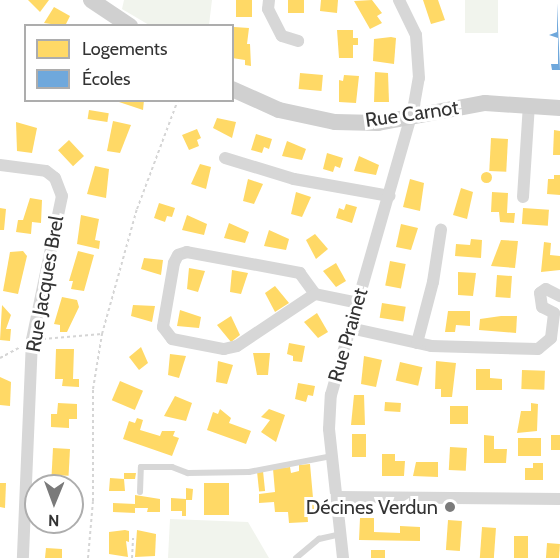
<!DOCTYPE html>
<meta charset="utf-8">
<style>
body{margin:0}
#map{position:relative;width:560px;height:558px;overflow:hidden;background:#fff;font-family:Cabin,sans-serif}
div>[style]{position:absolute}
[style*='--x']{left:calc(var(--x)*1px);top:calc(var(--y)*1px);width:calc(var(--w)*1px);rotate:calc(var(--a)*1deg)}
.green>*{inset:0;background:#f1f4ed;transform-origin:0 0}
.homes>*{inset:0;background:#ffd966;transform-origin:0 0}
.round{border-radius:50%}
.schools>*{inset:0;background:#6fa8dc}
.path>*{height:2px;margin-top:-1px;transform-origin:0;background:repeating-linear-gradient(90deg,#d5d5d5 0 3px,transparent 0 6px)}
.lane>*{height:6px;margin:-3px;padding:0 3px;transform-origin:3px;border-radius:3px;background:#d7d7d7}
.street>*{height:12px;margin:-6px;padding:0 6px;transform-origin:6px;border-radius:6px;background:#d7d7d7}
.secondary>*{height:16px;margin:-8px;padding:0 8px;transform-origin:8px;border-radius:8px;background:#d0d0d0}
.dots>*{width:16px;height:16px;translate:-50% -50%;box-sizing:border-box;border:3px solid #fff;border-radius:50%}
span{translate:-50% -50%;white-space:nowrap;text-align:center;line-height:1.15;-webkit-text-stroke:6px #fff;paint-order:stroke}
.street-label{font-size:20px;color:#333}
.poi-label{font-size:20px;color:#333}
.right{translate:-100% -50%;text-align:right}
.legend{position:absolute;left:24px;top:24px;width:210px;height:78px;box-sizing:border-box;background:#fff;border:2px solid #adadad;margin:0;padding:8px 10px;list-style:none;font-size:18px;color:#333}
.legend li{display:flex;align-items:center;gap:12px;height:30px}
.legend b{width:30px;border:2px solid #adadad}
.north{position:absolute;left:24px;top:474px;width:60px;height:60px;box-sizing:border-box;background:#fff;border:2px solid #adadad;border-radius:50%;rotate:181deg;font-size:16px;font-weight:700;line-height:24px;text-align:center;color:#333}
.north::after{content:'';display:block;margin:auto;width:21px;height:27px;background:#7a7a7a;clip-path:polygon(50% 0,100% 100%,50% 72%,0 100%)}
</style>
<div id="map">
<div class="green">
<div style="clip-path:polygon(124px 0,212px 0,209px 25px,149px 25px,122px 9px)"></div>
<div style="left:465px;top:0;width:33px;height:33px"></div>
<div style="clip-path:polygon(170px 519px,248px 522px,269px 558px,168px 558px)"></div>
</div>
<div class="homes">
<div style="clip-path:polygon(28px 0,49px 0,40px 12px)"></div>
<div style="left:236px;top:0;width:16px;height:17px"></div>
<div style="left:288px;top:0;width:16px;height:13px"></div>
<div style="clip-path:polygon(321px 0,338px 0,337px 13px,320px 11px)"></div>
<div style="clip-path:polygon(372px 0,382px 13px,377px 16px,382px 23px,370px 29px,354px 1px)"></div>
<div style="clip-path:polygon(423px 0,438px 0,445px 20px,431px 24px)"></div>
<div style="clip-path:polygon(54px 7px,70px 16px,65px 26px,44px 23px)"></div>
<div style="clip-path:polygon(234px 27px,249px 28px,247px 44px,250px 44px,251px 66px,245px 65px,245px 60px,232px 58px)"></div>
<div style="clip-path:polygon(337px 30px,353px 30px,353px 38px,358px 38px,358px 45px,353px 45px,353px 58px,339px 58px)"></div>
<div style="clip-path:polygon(391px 37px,396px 38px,394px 64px,373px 61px,374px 39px)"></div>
<div style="clip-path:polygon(375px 72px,388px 73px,389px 102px,374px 102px)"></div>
<div style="left:300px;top:73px;width:23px;height:16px;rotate:5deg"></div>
<div style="clip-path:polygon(344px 75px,359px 76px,356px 103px,339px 102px,339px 80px,343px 81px)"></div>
<div style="clip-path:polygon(144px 100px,143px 110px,116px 101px,116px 100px)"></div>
<div style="left:89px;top:110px;width:20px;height:9px;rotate:9deg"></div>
<div style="clip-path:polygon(217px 118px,236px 122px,232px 138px,213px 128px)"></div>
<div style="clip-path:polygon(113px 121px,131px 125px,120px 153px,107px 151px)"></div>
<div style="clip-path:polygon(16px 122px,37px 128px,32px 153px,17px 151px)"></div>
<div style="clip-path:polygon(197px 129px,201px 138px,197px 140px,199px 146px,189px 150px,182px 135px)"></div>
<div style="clip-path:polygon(554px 130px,560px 131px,560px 155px,553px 155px)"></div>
<div style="clip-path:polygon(256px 134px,272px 139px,269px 149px,264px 147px,262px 153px,251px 150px)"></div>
<div style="left:491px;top:138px;width:17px;height:33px;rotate:3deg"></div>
<div style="left:69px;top:140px;width:22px;height:15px;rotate:47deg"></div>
<div style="clip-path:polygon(287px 141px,306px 149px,302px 160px,282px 156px)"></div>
<div style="clip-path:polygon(327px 153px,343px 158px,340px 168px,335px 166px,333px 172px,323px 169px)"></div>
<div style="clip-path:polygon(359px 156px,379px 165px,376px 175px,354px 171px)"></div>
<div style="clip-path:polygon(200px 164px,211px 167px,206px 189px,191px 184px)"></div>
<div style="clip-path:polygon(95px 166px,109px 169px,106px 198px,87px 194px)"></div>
<div class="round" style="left:480.5px;top:171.5px;width:11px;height:11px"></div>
<div style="clip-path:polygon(554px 175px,560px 175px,560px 195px,547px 194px,548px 179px,554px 179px)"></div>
<div style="clip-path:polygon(248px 179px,263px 184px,254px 204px,243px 201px)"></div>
<div style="clip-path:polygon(410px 179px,424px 183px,420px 211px,403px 207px)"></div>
<div style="clip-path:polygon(461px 188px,473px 192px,467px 219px,453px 215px)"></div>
<div style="clip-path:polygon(296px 192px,311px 197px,302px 217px,291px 214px)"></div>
<div style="clip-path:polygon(492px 192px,508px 193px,507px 213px,515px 213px,514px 223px,500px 222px,499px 212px,491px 212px)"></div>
<div style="clip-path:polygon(30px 198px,42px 200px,41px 223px,32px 222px,31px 234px,16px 232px,18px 220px,23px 220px)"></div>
<div style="clip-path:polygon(159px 203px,175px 208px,172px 217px,167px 216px,165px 222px,154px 218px)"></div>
<div style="clip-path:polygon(346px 204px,357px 207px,352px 223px,336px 218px,339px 208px,344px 210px)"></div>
<div style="clip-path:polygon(0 208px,6px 209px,4px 230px,0 230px)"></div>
<div style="left:523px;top:208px;width:26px;height:16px;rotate:4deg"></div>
<div style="clip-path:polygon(81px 215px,99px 219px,95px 240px,100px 241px,99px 249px,77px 244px)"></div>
<div style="clip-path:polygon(187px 215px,207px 224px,204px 235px,182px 230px)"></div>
<div style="clip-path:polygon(229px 223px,249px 232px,245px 243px,224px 238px)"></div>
<div style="clip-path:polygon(401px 224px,418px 228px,411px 250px,396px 247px)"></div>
<div style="clip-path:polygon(269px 230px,289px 239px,286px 250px,264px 246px)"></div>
<div style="clip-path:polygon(315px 234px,328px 249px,316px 259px,306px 240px)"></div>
<div style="clip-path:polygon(471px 239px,482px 240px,481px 258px,455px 256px,456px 244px,470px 245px)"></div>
<div style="clip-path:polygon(501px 240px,518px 241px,515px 268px,491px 266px)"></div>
<div style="clip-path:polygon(544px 242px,551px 243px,550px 255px,560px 256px,560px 270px,541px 272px)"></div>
<div style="clip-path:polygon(23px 251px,27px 256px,18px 294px,3px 291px,10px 252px)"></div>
<div style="clip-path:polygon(78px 251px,94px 255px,84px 291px,71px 289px,73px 281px,69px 281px)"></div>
<div style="clip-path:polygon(144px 258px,163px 260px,161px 275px,141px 269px)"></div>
<div style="left:390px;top:261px;width:16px;height:25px;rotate:11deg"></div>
<div style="clip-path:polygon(336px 263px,346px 281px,336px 287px,323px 271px)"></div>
<div style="clip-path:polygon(189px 268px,205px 271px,198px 292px,187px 289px)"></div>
<div style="clip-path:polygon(232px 270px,248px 273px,241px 294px,230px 292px)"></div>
<div style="clip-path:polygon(458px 272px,476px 273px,473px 296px,458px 295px)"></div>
<div style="left:497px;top:275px;width:15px;height:22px;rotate:4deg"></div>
<div style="clip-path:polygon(275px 286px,289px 303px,275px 312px,265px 293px)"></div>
<div style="clip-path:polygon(62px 297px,77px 300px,79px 307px,67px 332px,60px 332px,60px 325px,54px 324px)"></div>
<div style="left:382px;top:303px;width:24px;height:15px;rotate:9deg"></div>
<div style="clip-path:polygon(2px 305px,11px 315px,6px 329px,11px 329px,10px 341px,0 340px)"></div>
<div style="clip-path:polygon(133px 305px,155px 306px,152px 322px,131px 316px)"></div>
<div style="clip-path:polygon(180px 310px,201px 317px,199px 328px,177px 326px)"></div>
<div style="clip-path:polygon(448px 311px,470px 311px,470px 326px,456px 325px,455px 332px,445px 332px)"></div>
<div style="clip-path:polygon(317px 313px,328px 332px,318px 338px,304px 322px)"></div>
<div style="clip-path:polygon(231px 316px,240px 335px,231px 342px,217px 325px)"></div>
<div style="clip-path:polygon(501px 316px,517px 316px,516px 333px,479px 330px,480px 319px)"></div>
<div style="clip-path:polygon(289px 343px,305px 346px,302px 362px,293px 361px,293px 356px,287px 354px)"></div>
<div style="clip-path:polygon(141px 347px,148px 363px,139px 370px,129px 357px)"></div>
<div style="clip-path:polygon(56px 349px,74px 349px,73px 379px,79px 379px,79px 387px,62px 386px,63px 379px,55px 379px)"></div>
<div style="clip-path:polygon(253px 353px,270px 353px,268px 375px,257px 375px)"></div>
<div style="clip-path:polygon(170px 354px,186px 356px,179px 378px,168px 375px)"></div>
<div style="clip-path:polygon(364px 356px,382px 360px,376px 387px,361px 384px)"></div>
<div style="clip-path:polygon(218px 361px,233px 365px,227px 384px,216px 382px)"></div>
<div style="clip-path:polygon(436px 361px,456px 363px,452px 397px,441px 397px,441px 389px,435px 389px)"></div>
<div style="left:400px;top:362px;width:23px;height:19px;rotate:13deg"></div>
<div style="clip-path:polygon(476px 369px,490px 369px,490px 378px,502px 379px,502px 390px,476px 390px)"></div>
<div style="left:522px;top:370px;width:23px;height:19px;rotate:2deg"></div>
<div style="clip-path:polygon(0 377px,11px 382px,10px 406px,0 405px)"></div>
<div style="left:120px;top:381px;width:25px;height:21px;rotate:23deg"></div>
<div style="clip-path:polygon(298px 383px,315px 386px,313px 396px,308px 395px,306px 402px,295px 399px)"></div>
<div style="clip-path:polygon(354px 395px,364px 395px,365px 425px,351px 425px)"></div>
<div style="clip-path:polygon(175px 396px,192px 403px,186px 421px,164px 416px)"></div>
<div style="left:385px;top:402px;width:16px;height:9px;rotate:4deg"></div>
<div style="clip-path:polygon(58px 403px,77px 404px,77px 419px,69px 419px,69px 428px,51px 427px,51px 414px,57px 414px)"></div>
<div style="clip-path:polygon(531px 403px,538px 404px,537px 431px,517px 433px,521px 411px,531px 411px)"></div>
<div style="left:450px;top:406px;width:18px;height:18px"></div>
<div style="clip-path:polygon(220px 409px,231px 418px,229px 423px,251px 431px,246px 444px,207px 430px,213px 412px,218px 414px)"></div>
<div style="clip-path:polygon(269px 409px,285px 415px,276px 442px,261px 432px,270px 420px,261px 417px)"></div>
<div style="clip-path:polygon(137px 418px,143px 420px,140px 430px,160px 436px,162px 431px,175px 431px,173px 436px,179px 438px,172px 456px,123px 439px,129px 421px,135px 423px)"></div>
<div style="left:352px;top:434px;width:14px;height:23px"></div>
<div style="clip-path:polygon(484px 435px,494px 436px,494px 449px,507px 449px,506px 463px,484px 463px)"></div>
<div style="left:551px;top:435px;width:9px;height:15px"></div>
<div style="left:518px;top:438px;width:23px;height:18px"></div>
<div style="left:450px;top:447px;width:17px;height:23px;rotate:3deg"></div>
<div style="left:53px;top:448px;width:17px;height:27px;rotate:3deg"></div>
<div style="clip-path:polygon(382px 454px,395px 454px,395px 461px,405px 461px,404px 476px,382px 476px)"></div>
<div style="clip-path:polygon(416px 462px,438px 462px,438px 477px,413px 476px)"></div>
<div style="clip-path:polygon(533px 463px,543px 463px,543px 480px,525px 480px,525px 468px,533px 468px)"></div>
<div style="clip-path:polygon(310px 464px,314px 509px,307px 510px,308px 522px,289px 523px,288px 512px,275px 512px,274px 502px,259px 503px,259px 494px,275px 492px,273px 469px,290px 467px,291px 473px,299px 471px,299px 465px)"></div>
<div style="left:263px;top:471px;width:20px;height:6px;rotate:84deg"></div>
<div style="clip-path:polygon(124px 473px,136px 473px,135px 479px,124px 479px,125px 491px,109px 491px,110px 478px,124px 479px)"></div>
<div style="clip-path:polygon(0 483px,6px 483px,5px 508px,0 507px)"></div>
<div style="left:204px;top:483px;width:25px;height:32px"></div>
<div style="clip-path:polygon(186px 488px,193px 489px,192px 500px,186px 500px,186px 516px,182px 516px,182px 511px,171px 511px,171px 498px,186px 499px)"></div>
<div style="clip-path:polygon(135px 495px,160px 499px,160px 512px,147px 512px,148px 508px,135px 508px,135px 513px,113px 512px,113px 503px,135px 504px)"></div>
<div style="clip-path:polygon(360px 518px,374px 518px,374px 532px,400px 533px,400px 526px,420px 527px,420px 541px,359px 540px)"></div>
<div style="left:448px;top:520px;width:14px;height:30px;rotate:4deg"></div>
<div style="left:482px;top:527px;width:14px;height:31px;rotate:4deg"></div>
<div style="clip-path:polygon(125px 530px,129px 531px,129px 542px,126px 541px,128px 557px,109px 554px,109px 532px)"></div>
<div style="clip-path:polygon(137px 530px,156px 534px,155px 556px,135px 557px)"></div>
<div style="left:514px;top:536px;width:14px;height:22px"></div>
<div style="left:547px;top:543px;width:13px;height:15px;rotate:4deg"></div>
<div style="clip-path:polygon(46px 548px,62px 549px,62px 558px,45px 558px)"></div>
<div style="left:371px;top:550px;width:14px;height:8px"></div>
</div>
<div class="schools">
<div style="clip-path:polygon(557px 3px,560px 70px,552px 70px,551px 64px,558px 64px,558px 38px,549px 35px,557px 32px)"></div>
</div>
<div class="path">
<div style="--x:43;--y:339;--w:59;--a:-4.8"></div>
<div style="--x:0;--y:358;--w:24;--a:-28"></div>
<div style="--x:88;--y:558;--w:57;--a:-85"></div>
<div style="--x:93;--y:501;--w:112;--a:-90"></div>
<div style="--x:93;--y:389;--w:56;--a:-80.7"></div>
<div style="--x:102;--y:334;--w:130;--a:-74.4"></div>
<div style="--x:137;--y:209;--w:116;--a:-69.4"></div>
<div style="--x:132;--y:558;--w:20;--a:-87"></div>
</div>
<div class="lane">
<div style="--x:140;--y:492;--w:25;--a:-88"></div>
<div style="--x:141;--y:467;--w:31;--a:0"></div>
<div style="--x:172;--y:467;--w:17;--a:21"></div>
<div style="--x:188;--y:473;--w:61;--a:-0.9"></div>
<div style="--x:249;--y:472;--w:85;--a:-10.9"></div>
<div style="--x:296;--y:558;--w:30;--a:-40"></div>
<div style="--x:319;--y:539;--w:22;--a:-13"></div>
</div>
<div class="street">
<div style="--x:269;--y:0;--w:9;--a:96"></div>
<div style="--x:268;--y:9;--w:30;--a:63"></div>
<div style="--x:282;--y:36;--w:17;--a:17"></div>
<div style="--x:225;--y:158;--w:72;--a:16.9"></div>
<div style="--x:294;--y:179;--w:97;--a:10.1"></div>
<div style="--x:0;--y:165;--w:46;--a:7.4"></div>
<div style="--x:46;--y:171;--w:11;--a:38"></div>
<div style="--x:55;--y:178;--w:19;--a:69"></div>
<div style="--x:62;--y:196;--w:147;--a:101.8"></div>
<div style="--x:32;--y:340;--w:218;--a:92.4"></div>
<div style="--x:523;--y:197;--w:93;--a:-86.3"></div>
<div style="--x:315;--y:294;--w:26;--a:-126"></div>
<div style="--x:300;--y:273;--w:115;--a:-169.5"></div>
<div style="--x:187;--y:252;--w:9;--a:162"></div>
<div style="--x:178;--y:255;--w:9;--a:117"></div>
<div style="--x:174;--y:263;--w:65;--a:99.8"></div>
<div style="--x:163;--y:327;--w:15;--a:53"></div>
<div style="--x:172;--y:339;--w:53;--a:10.9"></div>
<div style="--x:224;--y:349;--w:13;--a:-13"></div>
<div style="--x:237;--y:346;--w:94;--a:-33.7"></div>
<div style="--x:315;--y:294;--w:44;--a:11.8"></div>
<div style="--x:554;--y:313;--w:13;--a:-153"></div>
<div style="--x:542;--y:307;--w:14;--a:-98"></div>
<div style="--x:540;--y:293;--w:7;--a:-34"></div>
<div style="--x:546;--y:289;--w:16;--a:27"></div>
<div style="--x:350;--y:328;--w:83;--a:12.5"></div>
<div style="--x:431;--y:346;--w:107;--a:1.6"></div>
<div style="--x:538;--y:349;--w:17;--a:-40"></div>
<div style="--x:551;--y:338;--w:25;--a:-83"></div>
<div style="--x:417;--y:343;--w:63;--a:-75.3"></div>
<div style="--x:433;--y:282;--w:53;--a:-81.3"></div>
<div style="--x:337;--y:497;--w:223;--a:0.5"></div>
<div style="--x:343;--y:558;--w:130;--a:-96.2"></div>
<div style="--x:329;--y:429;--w:34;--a:-87"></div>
<div style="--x:331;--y:395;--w:302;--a:-74"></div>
<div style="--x:414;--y:105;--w:27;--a:-80"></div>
<div style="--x:419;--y:78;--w:43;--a:-94"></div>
<div style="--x:416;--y:35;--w:39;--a:-116"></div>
</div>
<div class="secondary">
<div style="--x:91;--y:0;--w:47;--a:33.7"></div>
<div style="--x:232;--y:89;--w:51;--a:24.1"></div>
<div style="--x:279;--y:110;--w:57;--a:12.1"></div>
<div style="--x:335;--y:122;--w:43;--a:1.3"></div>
<div style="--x:378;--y:123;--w:109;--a:-10.6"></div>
<div style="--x:485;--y:103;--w:75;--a:3.8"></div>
</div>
<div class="dots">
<div style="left:450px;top:507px;background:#7a7a7a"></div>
</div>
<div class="street-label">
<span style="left:412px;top:114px;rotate:-8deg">Rue Carnot</span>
<span style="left:45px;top:284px;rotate:-80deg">Rue Jacques Brel</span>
<span style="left:348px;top:335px;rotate:-74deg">Rue Prainet</span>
</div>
<div class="poi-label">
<span class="right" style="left:438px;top:507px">Décines Verdun</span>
</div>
<ul class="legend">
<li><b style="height:16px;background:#ffd966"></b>Logements</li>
<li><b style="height:16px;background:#6fa8dc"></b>Écoles</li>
</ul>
<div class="north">N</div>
</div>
